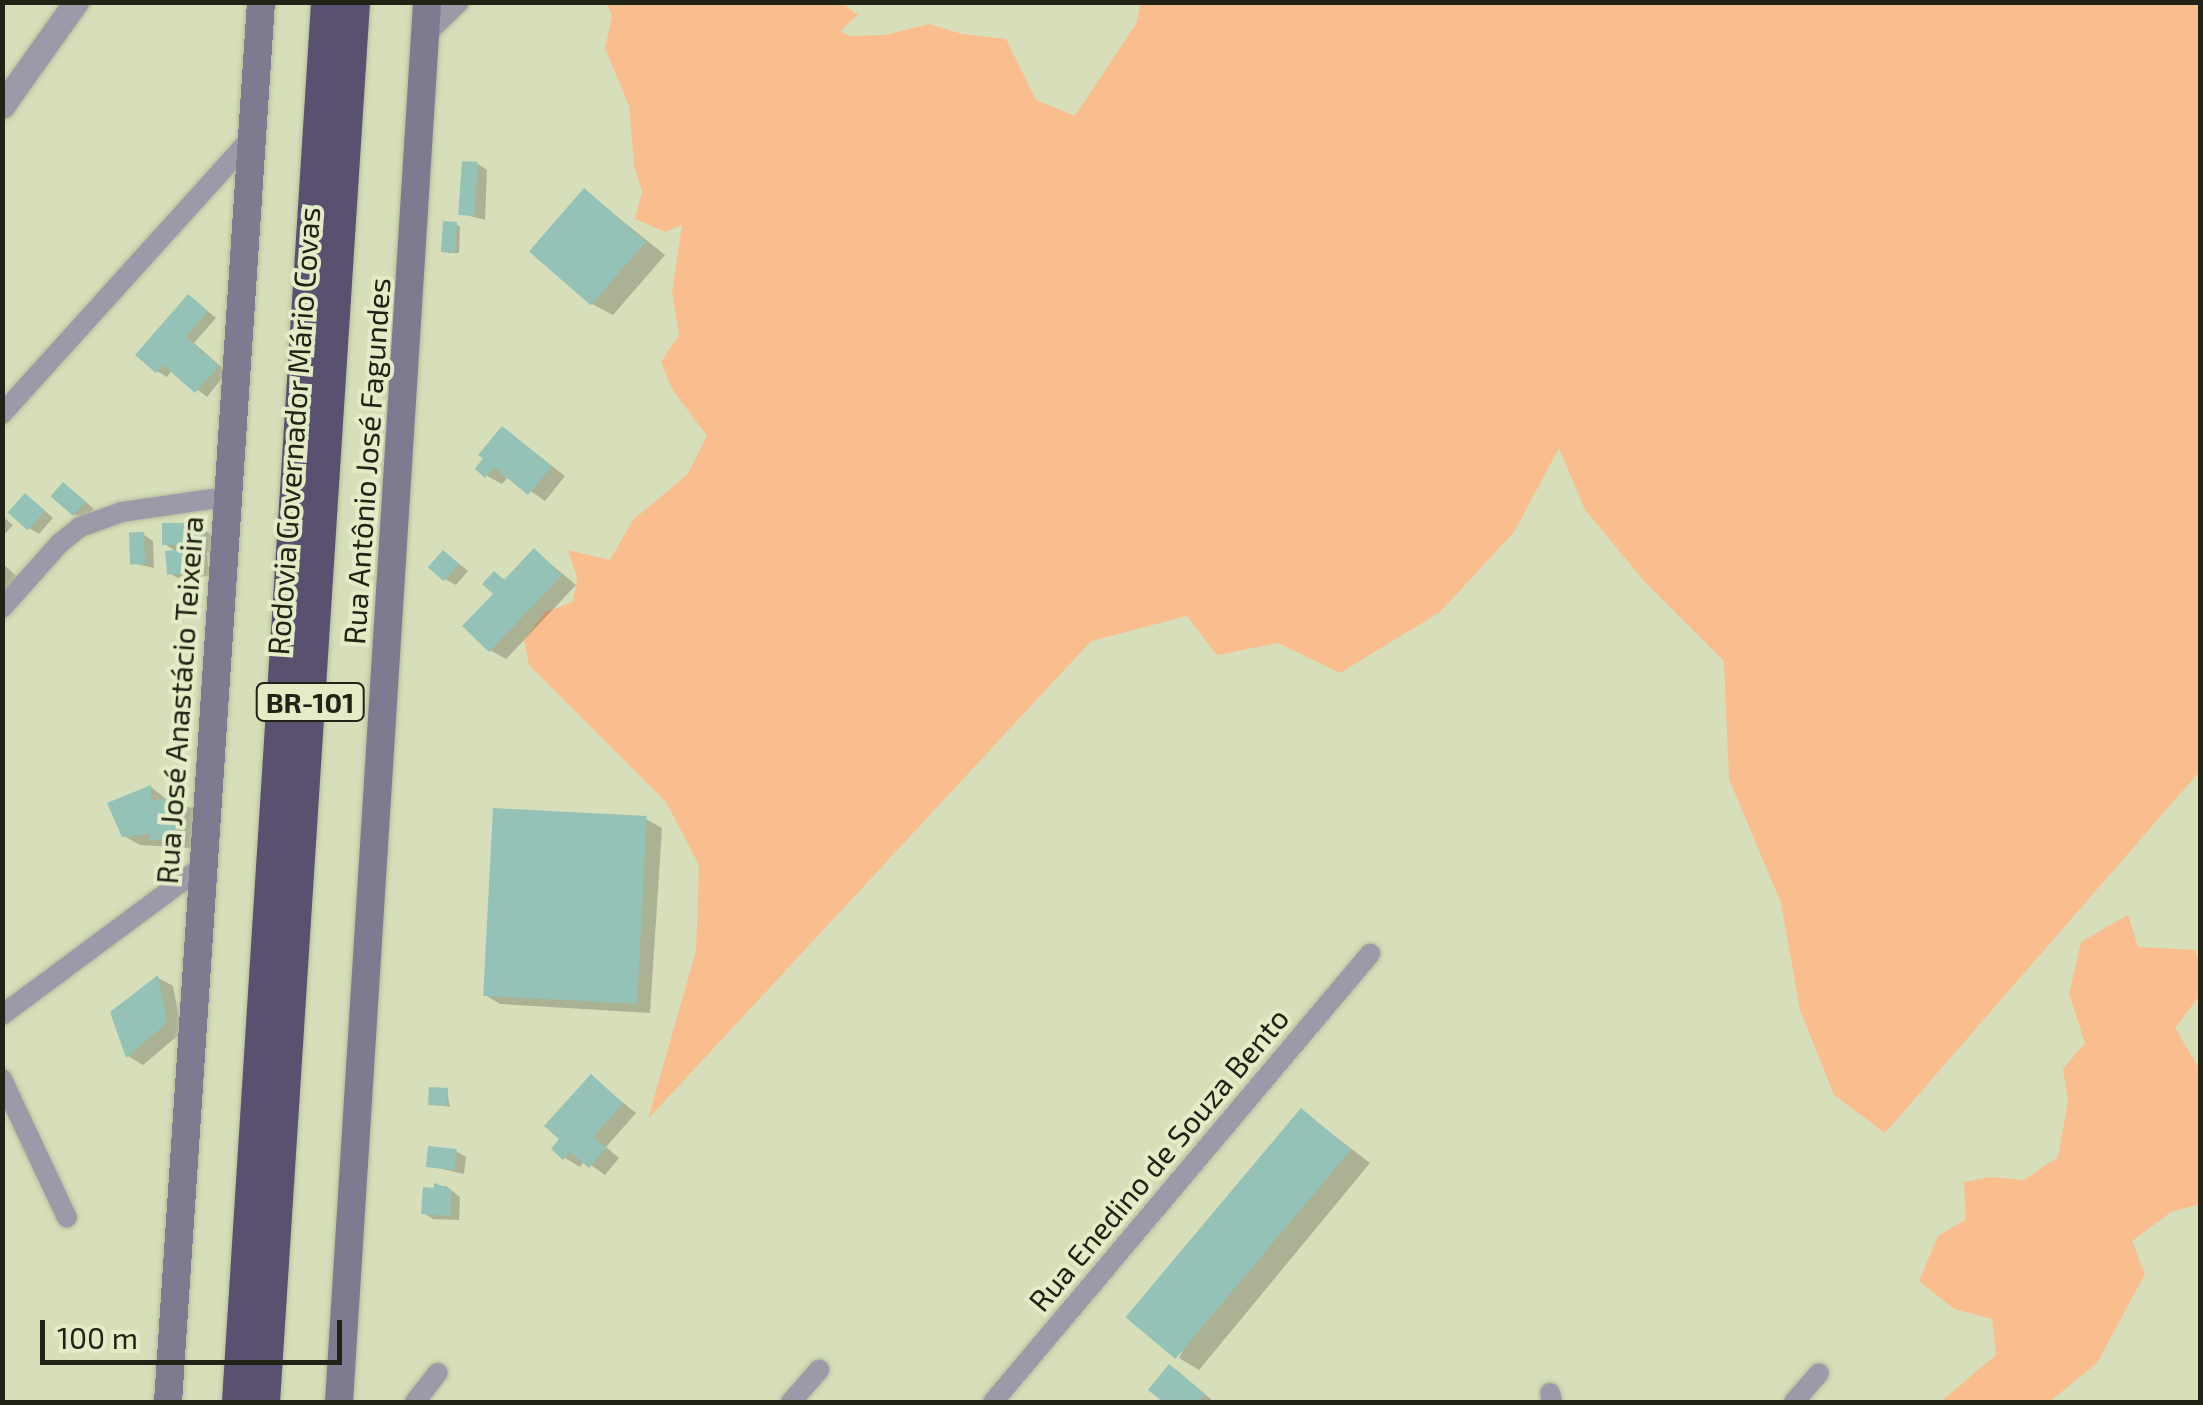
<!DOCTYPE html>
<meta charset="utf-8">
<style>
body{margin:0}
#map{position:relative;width:2203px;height:1405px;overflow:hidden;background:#d6dfb9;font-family:"Exo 2",sans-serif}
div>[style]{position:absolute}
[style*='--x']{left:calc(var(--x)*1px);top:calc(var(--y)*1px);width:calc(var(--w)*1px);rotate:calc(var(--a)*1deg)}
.green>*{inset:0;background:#fabd8e}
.shadow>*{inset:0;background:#0003}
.building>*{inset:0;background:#94c2b7;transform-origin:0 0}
.roads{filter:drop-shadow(0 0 2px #b5bd9b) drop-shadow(0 0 2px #b5bd9b)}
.minor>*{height:20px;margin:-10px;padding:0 10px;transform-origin:10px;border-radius:10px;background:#9d99a9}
.tertiary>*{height:25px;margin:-12.5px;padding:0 12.5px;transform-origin:12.5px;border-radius:12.5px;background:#9d99a9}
.secondary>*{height:28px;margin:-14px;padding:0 14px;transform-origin:14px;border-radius:14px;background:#807a91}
.motorway>*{height:30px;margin:-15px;padding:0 15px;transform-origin:15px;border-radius:15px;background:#5a5170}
span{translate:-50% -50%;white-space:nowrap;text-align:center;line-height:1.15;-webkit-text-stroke:8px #e3ecc6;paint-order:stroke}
.shield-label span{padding:2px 8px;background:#e3ecc6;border:2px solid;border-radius:8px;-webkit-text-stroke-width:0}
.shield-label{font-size:28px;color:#202315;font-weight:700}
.street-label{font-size:30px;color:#202315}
.frame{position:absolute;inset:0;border:5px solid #202315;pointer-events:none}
.scale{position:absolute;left:40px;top:1320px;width:302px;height:45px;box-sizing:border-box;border:5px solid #202315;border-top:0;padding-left:12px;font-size:30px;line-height:35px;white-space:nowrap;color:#202315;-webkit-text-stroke:8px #e3ecc6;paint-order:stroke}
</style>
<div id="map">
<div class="green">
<div style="clip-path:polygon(607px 3px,842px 3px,858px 15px,840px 31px,850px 36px,885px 35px,929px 24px,962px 34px,1006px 39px,1036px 100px,1075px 116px,1136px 24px,1141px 3px,2200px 3px,2200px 771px,1885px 1133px,1834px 1095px,1800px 1010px,1781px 903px,1729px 779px,1724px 661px,1644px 581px,1585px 510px,1559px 448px,1514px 532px,1440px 612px,1340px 673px,1278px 643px,1217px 655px,1187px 616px,1091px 641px,648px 1119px,696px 951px,699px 865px,666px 802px,529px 665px,524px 640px,545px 612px,573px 602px,577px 578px,568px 550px,610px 560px,633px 520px,688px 474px,707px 436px,672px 389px,661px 362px,679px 335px,672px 292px,682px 225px,665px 232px,635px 219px,642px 192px,634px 165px,629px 106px,605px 48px,612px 16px)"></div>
<div style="clip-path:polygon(2128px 915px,2138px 947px,2195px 950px,2200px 964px,2200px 995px,2175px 1028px,2200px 1070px,2200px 1204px,2171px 1212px,2132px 1241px,2145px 1274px,2097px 1363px,2049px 1402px,1940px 1402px,1996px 1355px,1992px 1319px,1954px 1309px,1919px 1281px,1938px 1236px,1966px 1219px,1964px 1182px,1992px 1177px,2024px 1180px,2058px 1157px,2068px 1100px,2063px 1069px,2085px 1043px,2069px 994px,2081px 942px)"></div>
</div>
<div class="shadow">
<div style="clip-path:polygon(478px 164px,487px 170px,485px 220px,462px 214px)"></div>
<div style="clip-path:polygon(585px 191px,665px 255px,613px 315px,592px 304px)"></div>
<div style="clip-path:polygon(456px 224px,460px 227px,459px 253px,448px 253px,444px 251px)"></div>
<div style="clip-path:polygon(198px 303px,216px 318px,194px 343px,227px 372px,207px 397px,172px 370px,167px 377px,157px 371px)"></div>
<div style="clip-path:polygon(503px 429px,565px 476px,545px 501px,509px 476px,502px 484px,487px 476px)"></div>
<div style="clip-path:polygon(73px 491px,94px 509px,84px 520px,74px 514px)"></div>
<div style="clip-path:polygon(35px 502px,53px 518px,39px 534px,29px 528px)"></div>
<div style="clip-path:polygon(2px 516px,13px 525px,2px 537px)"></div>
<div style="clip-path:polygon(198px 526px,213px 535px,214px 552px,207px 553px,209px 576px,178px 578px,169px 573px,177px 552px,166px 545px)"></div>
<div style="clip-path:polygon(144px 535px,153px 541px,154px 568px,132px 563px)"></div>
<div style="clip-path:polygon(535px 551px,576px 585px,506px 659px,490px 650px,494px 574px,507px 581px)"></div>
<div style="clip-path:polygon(453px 559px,468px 571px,456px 585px,446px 580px)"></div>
<div style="clip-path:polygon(2px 563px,26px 585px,2px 596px)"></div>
<div style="clip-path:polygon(151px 787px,166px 799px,195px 809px,191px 848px,140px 845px,124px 836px,110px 805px)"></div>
<div style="clip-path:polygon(646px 819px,662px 828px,650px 1013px,500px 1004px,485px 995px)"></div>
<div style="clip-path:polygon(158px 978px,173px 986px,182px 1032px,143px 1065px,128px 1056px,113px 1013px)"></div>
<div style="clip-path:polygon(591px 1077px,636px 1113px,606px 1147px,619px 1158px,605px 1175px,585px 1161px,580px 1167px,565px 1158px)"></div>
<div style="clip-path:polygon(447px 1091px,450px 1107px,431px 1104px)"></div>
<div style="clip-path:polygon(1302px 1111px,1370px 1163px,1199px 1370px,1179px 1358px)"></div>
<div style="clip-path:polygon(456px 1151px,466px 1157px,464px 1174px,429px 1166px)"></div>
<div style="clip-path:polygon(446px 1186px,460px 1197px,459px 1220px,433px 1219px,424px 1213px,425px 1189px)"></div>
<div style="clip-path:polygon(1170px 1367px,1179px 1372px,1213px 1401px,1167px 1402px,1151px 1389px)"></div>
</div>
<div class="building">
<div style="left:462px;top:161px;width:16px;height:54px;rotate:4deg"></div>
<div style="left:584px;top:188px;width:82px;height:84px;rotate:41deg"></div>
<div style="left:443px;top:221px;width:14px;height:31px;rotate:4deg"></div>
<div style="clip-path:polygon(188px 294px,208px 311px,186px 337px,219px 366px,195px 393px,163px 365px,156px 373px,135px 355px)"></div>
<div style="clip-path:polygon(502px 426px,552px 466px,528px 495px,494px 467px,485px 478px,475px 469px,483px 458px,478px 455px)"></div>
<div style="left:63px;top:482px;width:30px;height:19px;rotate:41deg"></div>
<div style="left:25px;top:493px;width:27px;height:26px;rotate:42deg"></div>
<div style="left:199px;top:523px;width:22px;height:37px;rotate:90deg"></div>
<div style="left:144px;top:532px;width:32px;height:15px;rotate:88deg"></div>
<div style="left:198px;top:548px;width:24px;height:33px;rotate:85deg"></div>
<div style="clip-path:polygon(534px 548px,562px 575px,489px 652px,462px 626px,493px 594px,482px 584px,494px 571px,504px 580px)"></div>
<div style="left:443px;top:550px;width:21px;height:23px;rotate:41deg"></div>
<div style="clip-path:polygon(151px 785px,151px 800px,181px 798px,176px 840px,150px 840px,150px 834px,122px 837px,107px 803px)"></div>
<div style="left:493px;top:808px;width:154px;height:188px;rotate:3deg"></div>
<div style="clip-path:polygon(158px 975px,167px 1023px,126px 1058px,110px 1012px)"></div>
<div style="clip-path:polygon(591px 1074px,623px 1103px,593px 1137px,606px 1148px,589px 1168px,570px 1152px,563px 1160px,551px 1149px,559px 1139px,544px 1126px)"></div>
<div style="left:429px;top:1087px;width:19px;height:18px;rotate:3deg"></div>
<div style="left:1301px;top:1108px;width:65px;height:273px;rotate:40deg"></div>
<div style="left:428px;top:1146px;width:29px;height:21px;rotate:6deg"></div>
<div style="clip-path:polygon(434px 1183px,451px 1189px,450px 1216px,421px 1214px,423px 1187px,434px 1188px)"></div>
<div style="clip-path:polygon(1169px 1364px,1205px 1394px,1198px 1402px,1163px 1402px,1148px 1390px)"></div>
</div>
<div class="roads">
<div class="minor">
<div style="--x:425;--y:35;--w:47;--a:-44.1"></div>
<div style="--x:2;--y:414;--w:370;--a:-47.9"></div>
<div style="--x:2;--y:608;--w:86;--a:-48.3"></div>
<div style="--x:59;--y:544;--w:27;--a:-39"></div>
<div style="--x:80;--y:527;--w:45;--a:-19.7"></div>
<div style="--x:122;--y:512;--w:104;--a:-8.3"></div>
<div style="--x:2;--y:1015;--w:248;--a:-36.6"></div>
<div style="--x:2;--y:1079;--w:153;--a:64.9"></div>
<div style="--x:1550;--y:1393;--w:9;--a:77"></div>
<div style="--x:415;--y:1402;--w:37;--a:-52"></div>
<div style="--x:791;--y:1402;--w:43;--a:-48.8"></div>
<div style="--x:993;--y:1402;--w:586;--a:-49.92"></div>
<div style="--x:1794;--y:1402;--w:38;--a:-49"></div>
</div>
<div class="tertiary">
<div style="--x:2;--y:106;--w:128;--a:-54.6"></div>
</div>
<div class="secondary">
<div style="--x:168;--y:1402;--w:1403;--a:-86.2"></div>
<div style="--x:339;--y:1402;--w:1403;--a:-86.4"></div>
</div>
<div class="motorway">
<div style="--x:237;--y:1402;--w:1403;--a:-86.36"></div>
<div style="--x:265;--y:1402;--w:1403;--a:-86.32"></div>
</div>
</div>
<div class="shield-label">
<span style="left:310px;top:702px">BR-101</span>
</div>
<div class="street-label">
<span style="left:293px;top:431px;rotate:-86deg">Rodovia Governador Mário Covas</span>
<span style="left:366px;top:461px;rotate:-86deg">Rua Antônio José Fagundes</span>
<span style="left:179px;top:700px;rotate:-86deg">Rua José Anastácio Teixeira</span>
<span style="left:1158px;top:1159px;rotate:-50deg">Rua Enedino de Souza Bento</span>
</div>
<div class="frame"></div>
<div class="scale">100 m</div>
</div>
